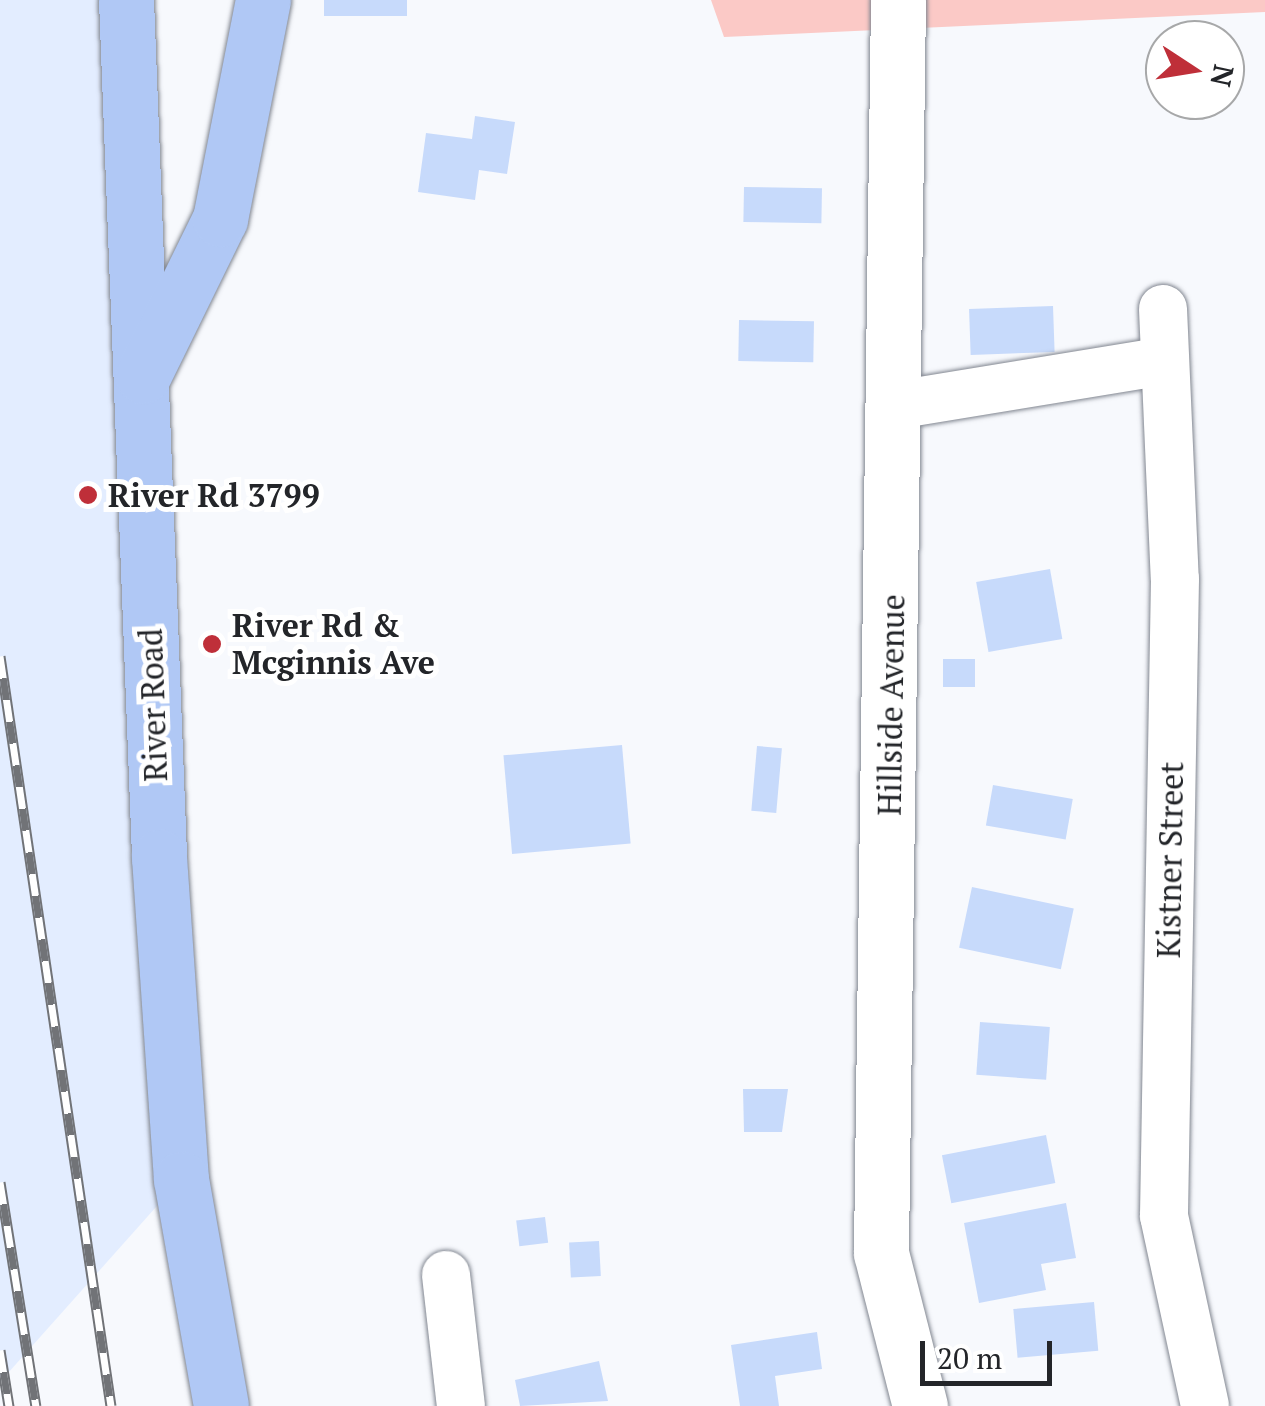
<!DOCTYPE html>
<style>
body{margin:0}
#map{position:relative;width:1265px;height:1406px;overflow:hidden;background:#f7f9fd;font-family:"PT Serif",serif}
div>[style]{position:absolute}
[style*='--x']{left:calc(var(--x)*1px);top:calc(var(--y)*1px);width:calc(var(--w)*1px);rotate:calc(var(--a)*1deg)}
.built>*{inset:0;background:#e3edff}
.green>*{inset:0;background:#fbc9c6}
.building>*{inset:0;background:#c7dafb;transform-origin:0 0}
.roads{filter:drop-shadow(0 0 2px #828791) drop-shadow(0 0 2px #828791)}
.minor>*{height:48px;margin:-24px;padding:0 24px;transform-origin:24px;border-radius:24px;background:#fff}
.tertiary>*{height:55px;margin:-27.5px;padding:0 27.5px;transform-origin:27.5px;border-radius:27.5px;background:#fff}
.primary>*{height:55px;margin:-27.5px;padding:0 27.5px;transform-origin:27.5px;border-radius:27.5px;background:#b0c8f5}
.rail>*{height:11px;margin-top:-5.5px;transform-origin:0;background:repeating-linear-gradient(90deg,#fff 0 22px,#717377 0 44px);box-sizing:border-box;border-block:2px solid #717377}
.dots>*{width:28px;height:28px;translate:-50% -50%;box-sizing:border-box;border:5px solid #fff;border-radius:50%}
span{translate:-50% -50%;white-space:nowrap;text-align:center;line-height:1.15;-webkit-text-stroke:10px #fff;paint-order:stroke}
.poi-label{font-size:32px;color:#232529;font-weight:700}
.left{translate:0 -50%;text-align:left}
.street-label{font-size:32px;color:#232529}
.north{position:absolute;left:1145px;top:20px;width:100px;height:100px;box-sizing:border-box;background:#fff;border:2px solid #a7a8a9;border-radius:50%;rotate:102deg;font-size:28px;font-weight:700;line-height:40px;text-align:center;color:#232529}
.north::after{content:'';display:block;margin:auto;width:35px;height:45px;background:#bf2f39;clip-path:polygon(50% 0,100% 100%,50% 72%,0 100%)}
.scale{position:absolute;left:920px;top:1341px;width:132px;height:45px;box-sizing:border-box;border:5px solid #232529;border-top:0;padding-left:12px;font-size:30px;line-height:35px;white-space:nowrap;color:#232529;-webkit-text-stroke:8px #fff;paint-order:stroke}
</style>
<div id="map">
<div class="built">
<div style="clip-path:polygon(0 0,126px 0,181px 1179px,0 1382px)"></div>
</div>
<div class="green">
<div style="clip-path:polygon(711px 0,1265px 0,1265px 12px,724px 37px)"></div>
</div>
<div class="building">
<div style="left:324px;top:0;width:83px;height:16px"></div>
<div style="clip-path:polygon(475px 116px,515px 122px,507px 174px,479px 170px,475px 200px,418px 192px,426px 133px,472px 139px)"></div>
<div style="left:744px;top:187px;width:78px;height:35px;rotate:1deg"></div>
<div style="left:1053px;top:306px;width:46px;height:84px;rotate:88deg"></div>
<div style="left:739px;top:320px;width:75px;height:41px;rotate:1deg"></div>
<div style="left:1050px;top:569px;width:71px;height:75px;rotate:80deg"></div>
<div style="left:943px;top:659px;width:32px;height:28px"></div>
<div style="left:622px;top:745px;width:99px;height:119px;rotate:85deg"></div>
<div style="left:757px;top:746px;width:25px;height:65px;rotate:5deg"></div>
<div style="left:993px;top:785px;width:81px;height:41px;rotate:10deg"></div>
<div style="left:972px;top:887px;width:104px;height:62px;rotate:12deg"></div>
<div style="left:980px;top:1022px;width:70px;height:53px;rotate:4deg"></div>
<div style="clip-path:polygon(743px 1089px,788px 1089px,782px 1132px,744px 1132px)"></div>
<div style="left:1046px;top:1135px;width:49px;height:106px;rotate:79deg"></div>
<div style="clip-path:polygon(1066px 1203px,1076px 1258px,1041px 1264px,1046px 1290px,979px 1303px,964px 1223px)"></div>
<div style="left:545px;top:1217px;width:26px;height:29px;rotate:83deg"></div>
<div style="left:599px;top:1241px;width:35px;height:30px;rotate:87deg"></div>
<div style="left:1094px;top:1302px;width:49px;height:81px;rotate:85deg"></div>
<div style="clip-path:polygon(817px 1332px,822px 1369px,775px 1376px,779px 1406px,740px 1406px,731px 1345px)"></div>
<div style="clip-path:polygon(599px 1361px,608px 1401px,520px 1406px,515px 1380px)"></div>
</div>
<div class="roads">
<div class="minor">
<div style="--x:1163;--y:309;--w:270;--a:87.5"></div>
<div style="--x:1175;--y:579;--w:637;--a:90.99"></div>
<div style="--x:1164;--y:1216;--w:194;--a:77.8"></div>
<div style="--x:896;--y:405;--w:272;--a:-9.3"></div>
<div style="--x:446;--y:1275;--w:132;--a:83.5"></div>
</div>
<div class="tertiary">
<div style="--x:898;--y:0;--w:1253;--a:90.78"></div>
<div style="--x:881;--y:1253;--w:158;--a:75.7"></div>
</div>
<div class="primary">
<div style="--x:126;--y:0;--w:858;--a:87.79"></div>
<div style="--x:159;--y:857;--w:323;--a:86.1"></div>
<div style="--x:181;--y:1179;--w:230;--a:80"></div>
<div style="--x:143;--y:376;--w:175;--a:-63.9"></div>
<div style="--x:220;--y:219;--w:223;--a:-78.9"></div>
</div>
</div>
<div class="rail">
<div style="--x:0;--y:656;--w:758;--a:81.58"></div>
<div style="--x:0;--y:1182;--w:227;--a:80.9"></div>
<div style="--x:0;--y:1350;--w:57;--a:80.9"></div>
</div>
<div class="dots">
<div style="left:88px;top:495px;background:#bf2f39"></div>
<div style="left:212px;top:644px;background:#bf2f39"></div>
</div>
<div class="poi-label">
<span class="left" style="left:108px;top:495px">River Rd 3799</span>
<span class="left" style="left:232px;top:644px">River Rd &amp;<br>Mcginnis Ave</span>
</div>
<div class="street-label">
<span style="left:153px;top:705px;rotate:-92deg">River Road</span>
<span style="left:891px;top:705px;rotate:-89deg">Hillside Avenue</span>
<span style="left:1170px;top:860px;rotate:-89deg">Kistner Street</span>
</div>
<div class="north">N</div>
<div class="scale">20 m</div>
</div>
